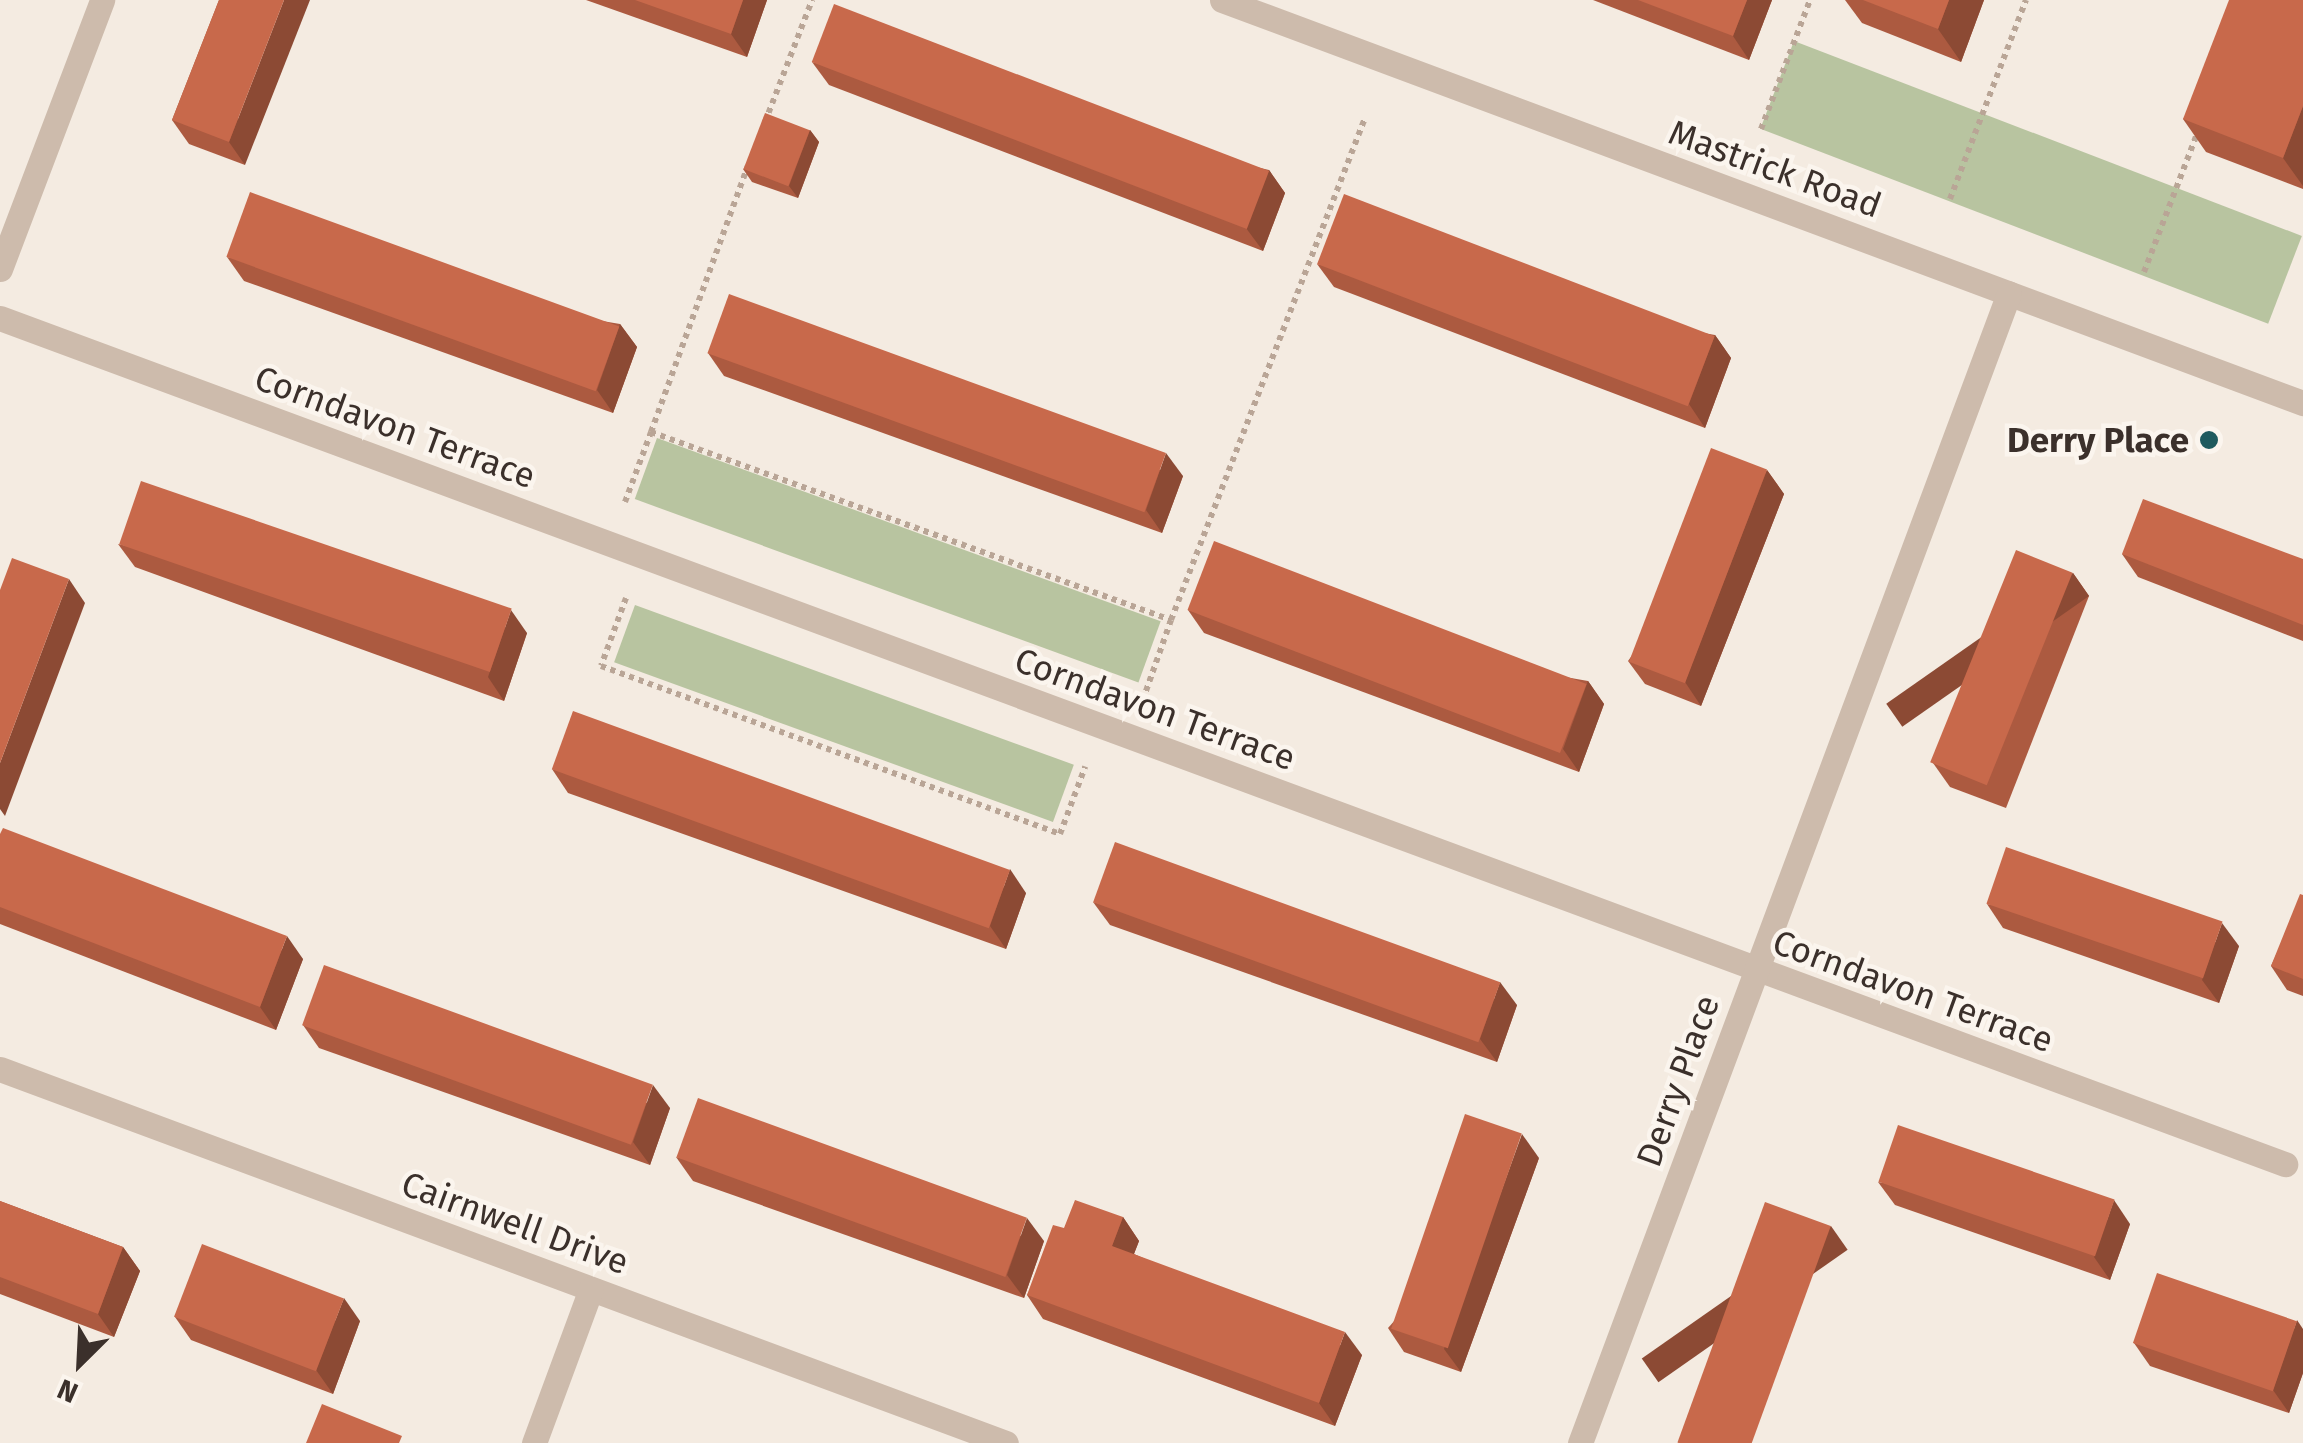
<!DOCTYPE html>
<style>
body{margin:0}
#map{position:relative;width:2303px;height:1443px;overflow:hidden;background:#f4ebe1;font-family:"Fira Sans",sans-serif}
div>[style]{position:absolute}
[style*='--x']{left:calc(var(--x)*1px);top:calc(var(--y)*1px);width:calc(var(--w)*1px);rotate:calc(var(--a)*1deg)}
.green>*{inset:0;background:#b8c4a0;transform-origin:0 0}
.path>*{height:6px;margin-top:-3px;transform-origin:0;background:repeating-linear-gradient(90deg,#b9a596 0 5px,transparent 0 10px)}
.minor>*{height:25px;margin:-12.5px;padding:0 12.5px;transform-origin:12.5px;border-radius:12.5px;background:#cdbbac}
.wall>*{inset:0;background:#ac5a40}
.shaded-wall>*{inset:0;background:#8c4a34;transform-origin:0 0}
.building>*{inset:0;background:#c8694b;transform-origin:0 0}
.dots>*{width:28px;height:28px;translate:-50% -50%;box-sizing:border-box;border:5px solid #fbf5ee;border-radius:50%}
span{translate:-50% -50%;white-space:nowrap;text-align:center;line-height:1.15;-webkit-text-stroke:9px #fbf5ee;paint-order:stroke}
.street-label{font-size:35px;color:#3b302b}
.poi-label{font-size:35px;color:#3b302b;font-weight:700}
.right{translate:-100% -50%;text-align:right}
.north{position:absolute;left:30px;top:1313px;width:100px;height:100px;-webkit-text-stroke:8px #fbf5ee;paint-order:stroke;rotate:204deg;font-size:28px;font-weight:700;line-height:40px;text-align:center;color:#3b302b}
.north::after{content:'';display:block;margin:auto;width:35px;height:45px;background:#3b302b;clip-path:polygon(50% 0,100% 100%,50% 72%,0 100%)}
</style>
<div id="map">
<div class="green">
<div style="left:1794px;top:41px;width:544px;height:94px;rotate:21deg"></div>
<div style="left:657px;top:438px;width:536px;height:65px;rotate:20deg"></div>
<div style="left:635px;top:605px;width:467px;height:61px;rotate:20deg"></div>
</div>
<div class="path">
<div style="--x:765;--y:122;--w:131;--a:-68.9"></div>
<div style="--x:1761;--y:129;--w:138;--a:-69.2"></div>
<div style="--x:1950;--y:199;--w:213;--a:-69.1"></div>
<div style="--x:2144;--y:272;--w:153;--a:-69"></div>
<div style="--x:651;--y:432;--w:283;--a:-70"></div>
<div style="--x:625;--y:502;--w:75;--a:-69.6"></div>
<div style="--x:651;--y:432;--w:553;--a:19.88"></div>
<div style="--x:1171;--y:620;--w:78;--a:109.4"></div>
<div style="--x:626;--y:598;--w:72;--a:110.2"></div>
<div style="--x:601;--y:666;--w:489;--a:20.1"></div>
<div style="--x:1060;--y:834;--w:72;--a:-69.5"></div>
<div style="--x:1171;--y:620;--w:538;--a:-68.87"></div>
</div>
<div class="minor">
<div style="--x:1222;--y:0;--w:1154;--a:20.45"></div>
<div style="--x:0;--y:269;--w:288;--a:-69.2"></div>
<div style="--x:0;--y:318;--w:2437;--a:20.32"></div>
<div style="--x:0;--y:1069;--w:1073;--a:20.39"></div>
<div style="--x:534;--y:1443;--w:164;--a:-69.7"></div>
<div style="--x:1580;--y:1443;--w:1227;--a:-69.54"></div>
</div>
<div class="wall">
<div style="clip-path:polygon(219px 0,245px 165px,189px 144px,172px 120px)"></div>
<div style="clip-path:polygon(586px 0,767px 0,747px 57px)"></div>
<div style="clip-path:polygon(1593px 0,1772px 0,1749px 60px)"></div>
<div style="clip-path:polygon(1845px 0,1984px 0,1961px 62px,1862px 23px)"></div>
<div style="clip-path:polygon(2303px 0,2303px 189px,2206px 152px,2183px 119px)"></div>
<div style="clip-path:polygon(812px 62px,1269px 170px,1285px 193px,1263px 251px,829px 85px)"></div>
<div style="clip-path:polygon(810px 130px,819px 142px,798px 198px,752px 182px,743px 169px)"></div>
<div style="clip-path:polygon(227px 257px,620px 324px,637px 347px,613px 413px,244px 281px)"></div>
<div style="clip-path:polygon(1317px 264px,1715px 335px,1731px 358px,1705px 428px,1334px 287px)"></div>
<div style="clip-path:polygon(708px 353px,1183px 476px,1162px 533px,724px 376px)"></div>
<div style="clip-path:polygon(1767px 470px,1784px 494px,1701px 706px,1645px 684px,1628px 661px)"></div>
<div style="clip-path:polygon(118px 544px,527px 633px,504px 701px,135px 567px)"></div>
<div style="clip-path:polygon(2122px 554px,2303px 559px,2303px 641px,2138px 577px)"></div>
<div style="clip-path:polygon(2073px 573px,2089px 596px,2006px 808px,1950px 787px,1933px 763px)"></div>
<div style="clip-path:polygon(1188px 610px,1588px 681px,1604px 704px,1579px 772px,1204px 633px)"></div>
<div style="clip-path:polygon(552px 769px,1026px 893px,1006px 949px,568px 793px)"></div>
<div style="clip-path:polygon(0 834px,303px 959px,276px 1030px,0 924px)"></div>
<div style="clip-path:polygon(2303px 895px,2303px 996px,2287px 990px,2271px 966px)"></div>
<div style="clip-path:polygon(1093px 902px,1517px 1005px,1497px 1062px,1110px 925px)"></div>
<div style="clip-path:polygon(1987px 904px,2239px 946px,2219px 1003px,2003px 928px)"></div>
<div style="clip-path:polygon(303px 1025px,670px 1108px,650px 1165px,319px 1048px)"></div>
<div style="clip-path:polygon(676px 1157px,1044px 1241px,1024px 1298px,693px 1181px)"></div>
<div style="clip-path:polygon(1539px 1158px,1461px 1372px,1404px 1352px,1388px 1328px)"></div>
<div style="clip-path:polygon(1878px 1182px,2130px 1224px,2110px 1280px,1895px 1205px)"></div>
<div style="clip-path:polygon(0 1201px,123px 1247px,140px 1271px,114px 1337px,0 1294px)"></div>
<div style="clip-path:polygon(1123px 1217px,1139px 1241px,1134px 1254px,1362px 1355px,1335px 1426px,1043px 1319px,1027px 1295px,1064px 1228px)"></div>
<div style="clip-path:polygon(175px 1317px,360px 1321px,333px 1394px,191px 1340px)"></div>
<div style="clip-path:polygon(2303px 1329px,2303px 1373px,2289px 1413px,2150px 1366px,2134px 1343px)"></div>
</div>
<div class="shaded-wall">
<div style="clip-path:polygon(284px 0,310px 0,245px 165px,229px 142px)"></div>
<div style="clip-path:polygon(743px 0,767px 0,747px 57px,731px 34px)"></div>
<div style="clip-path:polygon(1747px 0,1772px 0,1749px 60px,1733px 36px)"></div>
<div style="clip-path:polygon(1949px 0,1984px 0,1961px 62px,1938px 29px)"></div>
<div style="clip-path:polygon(2303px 106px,2303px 186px,2283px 158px)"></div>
<div style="clip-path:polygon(810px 130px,819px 142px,798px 198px,789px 186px)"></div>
<div style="clip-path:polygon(1269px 170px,1285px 193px,1263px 251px,1246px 228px)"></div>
<div style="clip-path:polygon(620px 324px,637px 347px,613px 413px,597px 390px)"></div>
<div style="clip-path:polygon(1715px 335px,1731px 358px,1705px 428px,1689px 404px)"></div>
<div style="clip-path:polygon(1166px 453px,1183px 476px,1162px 533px,1146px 510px)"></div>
<div style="clip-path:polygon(1767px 470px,1784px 494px,1701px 706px,1685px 682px)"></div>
<div style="left:2073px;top:573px;width:28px;height:228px;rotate:55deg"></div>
<div style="clip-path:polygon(69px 579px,85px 603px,5px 816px,0 809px,0 763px)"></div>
<div style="clip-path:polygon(511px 610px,527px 633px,504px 701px,488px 677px)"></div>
<div style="clip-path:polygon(1588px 681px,1604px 704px,1579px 772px,1563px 749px)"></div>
<div style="clip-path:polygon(1010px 869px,1026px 893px,1006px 949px,990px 926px)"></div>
<div style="clip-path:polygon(2222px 923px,2239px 946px,2219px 1003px,2202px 980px)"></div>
<div style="clip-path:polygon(287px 936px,303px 959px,276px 1030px,260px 1007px)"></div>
<div style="clip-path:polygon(1500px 982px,1517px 1005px,1497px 1062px,1480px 1039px)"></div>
<div style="clip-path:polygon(653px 1085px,670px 1108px,650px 1165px,633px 1142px)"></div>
<div style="clip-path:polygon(1522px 1134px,1539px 1158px,1461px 1372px,1444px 1349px)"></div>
<div style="clip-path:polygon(2114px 1200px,2130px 1224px,2110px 1280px,2094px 1257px)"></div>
<div style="clip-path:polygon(1123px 1217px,1139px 1241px,1128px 1269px,1112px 1246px)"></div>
<div style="clip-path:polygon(1027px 1218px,1044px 1241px,1024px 1298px,1007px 1275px)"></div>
<div style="left:1831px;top:1226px;width:29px;height:231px;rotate:55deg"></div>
<div style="clip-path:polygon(123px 1247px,140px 1271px,114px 1337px,98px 1314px)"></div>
<div style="clip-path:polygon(344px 1298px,360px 1321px,333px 1394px,316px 1370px)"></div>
<div style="clip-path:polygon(2297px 1320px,2303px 1329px,2303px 1373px,2289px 1413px,2273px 1390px)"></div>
<div style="clip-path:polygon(1345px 1332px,1362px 1355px,1335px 1426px,1319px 1403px)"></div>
</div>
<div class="building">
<div style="clip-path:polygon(219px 0,284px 0,229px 142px,172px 120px)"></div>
<div style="clip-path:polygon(635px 0,743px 0,731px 34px)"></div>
<div style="clip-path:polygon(1638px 0,1747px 0,1733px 36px)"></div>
<div style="clip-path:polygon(1863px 0,1949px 0,1938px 29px)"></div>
<div style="clip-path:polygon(2229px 0,2303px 0,2303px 106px,2283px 158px,2183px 119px)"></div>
<div style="left:834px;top:4px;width:466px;height:62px;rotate:21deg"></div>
<div style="left:765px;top:113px;width:48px;height:60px;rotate:21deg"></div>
<div style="left:250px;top:192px;width:393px;height:69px;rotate:20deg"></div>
<div style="left:1344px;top:194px;width:397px;height:75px;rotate:21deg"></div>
<div style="left:729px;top:294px;width:465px;height:63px;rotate:20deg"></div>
<div style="left:1711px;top:448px;width:60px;height:229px;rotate:21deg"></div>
<div style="left:141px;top:481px;width:392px;height:67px;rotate:19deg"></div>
<div style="clip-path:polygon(2143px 499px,2303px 559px,2303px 625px,2122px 554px)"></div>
<div style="left:1214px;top:541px;width:399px;height:74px;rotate:21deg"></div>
<div style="left:2016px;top:550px;width:61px;height:229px;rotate:22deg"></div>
<div style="clip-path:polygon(12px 558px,69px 579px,0 763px,0 590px)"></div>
<div style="left:573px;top:711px;width:465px;height:62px;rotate:20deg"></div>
<div style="clip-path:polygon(3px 828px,287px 936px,260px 1007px,0 907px,0 834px)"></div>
<div style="left:1115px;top:842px;width:410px;height:64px;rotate:20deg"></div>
<div style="left:2006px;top:847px;width:229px;height:60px;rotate:19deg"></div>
<div style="clip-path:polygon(2300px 894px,2303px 895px,2303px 979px,2271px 966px)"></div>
<div style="left:324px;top:965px;width:350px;height:64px;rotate:20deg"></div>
<div style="left:698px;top:1098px;width:350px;height:63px;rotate:20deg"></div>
<div style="left:1465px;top:1114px;width:60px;height:227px;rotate:19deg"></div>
<div style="left:1898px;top:1125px;width:229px;height:60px;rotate:19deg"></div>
<div style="clip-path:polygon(1075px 1200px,1123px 1217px,1112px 1246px,1345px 1332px,1319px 1403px,1027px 1295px,1053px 1225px,1064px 1228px)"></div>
<div style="clip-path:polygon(0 1201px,123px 1247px,98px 1314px,0 1277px)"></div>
<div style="left:1765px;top:1202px;width:70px;height:256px;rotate:20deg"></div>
<div style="left:202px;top:1244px;width:152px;height:78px;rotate:21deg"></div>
<div style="left:2157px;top:1273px;width:148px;height:74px;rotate:19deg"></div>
<div style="clip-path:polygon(322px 1404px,402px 1436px,399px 1443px,306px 1443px)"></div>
</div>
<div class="dots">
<div style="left:2209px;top:440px;background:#1f5a5e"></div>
</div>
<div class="street-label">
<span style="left:1775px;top:169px;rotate:20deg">Mastrick Road</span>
<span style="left:395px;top:427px;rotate:20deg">Corndavon Terrace</span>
<span style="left:1155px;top:709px;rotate:20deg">Corndavon Terrace</span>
<span style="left:1913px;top:991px;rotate:20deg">Corndavon Terrace</span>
<span style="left:1678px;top:1081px;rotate:-70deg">Derry Place</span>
<span style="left:515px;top:1223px;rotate:20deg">Cairnwell Drive</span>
</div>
<div class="poi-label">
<span class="right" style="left:2189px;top:440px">Derry Place</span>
</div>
<div class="north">N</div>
</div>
